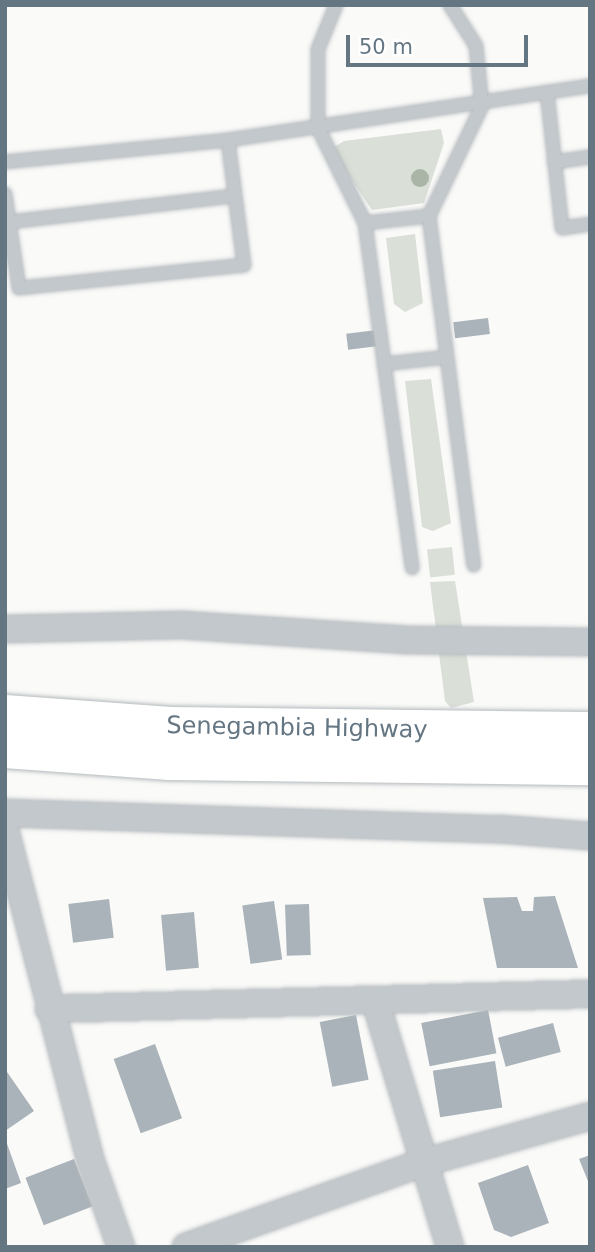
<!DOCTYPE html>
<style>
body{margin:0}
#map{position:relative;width:595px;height:1252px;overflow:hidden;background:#fafaf8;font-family:"DejaVu Sans",sans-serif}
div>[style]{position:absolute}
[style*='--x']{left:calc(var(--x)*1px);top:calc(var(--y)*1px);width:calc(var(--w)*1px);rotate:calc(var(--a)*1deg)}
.green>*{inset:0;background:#dadfd7;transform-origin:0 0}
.building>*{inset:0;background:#aab3b9;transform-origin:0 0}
.roads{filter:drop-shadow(0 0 2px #b5babe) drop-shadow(0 0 2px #b5babe)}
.service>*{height:12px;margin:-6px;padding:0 6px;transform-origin:6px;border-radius:6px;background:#c3c8cc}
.minor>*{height:26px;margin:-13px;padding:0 13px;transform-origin:13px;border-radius:13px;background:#c3c8cc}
.primary>*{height:38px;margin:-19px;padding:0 19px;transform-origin:19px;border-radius:19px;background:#fff}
.trees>*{width:18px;height:18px;margin:-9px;border-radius:50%;background:#aab4a7}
span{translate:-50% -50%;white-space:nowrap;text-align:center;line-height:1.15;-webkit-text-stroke:7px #fff;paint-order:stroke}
.street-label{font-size:24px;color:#657683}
.frame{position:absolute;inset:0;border:7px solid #657683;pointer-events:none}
.scale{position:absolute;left:346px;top:35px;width:182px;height:32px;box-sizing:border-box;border:4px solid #657683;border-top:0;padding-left:9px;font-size:21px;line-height:24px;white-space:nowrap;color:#657683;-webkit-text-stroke:5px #fff;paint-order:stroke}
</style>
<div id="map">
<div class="green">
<div style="clip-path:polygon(441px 129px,444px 143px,424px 203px,372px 210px,331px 149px,344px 141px)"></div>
<div style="clip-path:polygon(415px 234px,423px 303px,405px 312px,394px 304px,386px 238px)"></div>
<div style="clip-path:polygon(431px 379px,451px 523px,433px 531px,422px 527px,405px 381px)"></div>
<div style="left:452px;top:547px;width:28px;height:25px;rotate:84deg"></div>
<div style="clip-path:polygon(455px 581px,474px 702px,451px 708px,445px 701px,430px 582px)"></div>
</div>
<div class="building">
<div style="left:488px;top:318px;width:16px;height:35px;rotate:83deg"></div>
<div style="left:377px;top:330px;width:16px;height:31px;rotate:83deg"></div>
<div style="clip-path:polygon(555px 896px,578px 968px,497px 968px,483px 898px,517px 897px,522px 911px,533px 911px,534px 897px)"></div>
<div style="left:109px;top:899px;width:39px;height:41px;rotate:83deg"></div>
<div style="left:274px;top:901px;width:59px;height:32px;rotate:82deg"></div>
<div style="left:309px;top:904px;width:51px;height:24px;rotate:88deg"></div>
<div style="left:194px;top:912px;width:56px;height:33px;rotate:85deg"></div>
<div style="left:488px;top:1010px;width:44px;height:68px;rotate:79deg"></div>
<div style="left:356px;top:1015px;width:66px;height:37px;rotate:79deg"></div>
<div style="left:553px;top:1023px;width:30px;height:57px;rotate:75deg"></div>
<div style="left:155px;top:1044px;width:79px;height:44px;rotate:70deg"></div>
<div style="left:495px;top:1061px;width:47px;height:63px;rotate:81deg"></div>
<div style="clip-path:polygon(5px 1069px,34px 1111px,5px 1131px)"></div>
<div style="clip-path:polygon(5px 1138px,21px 1183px,5px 1189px)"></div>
<div style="clip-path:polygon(590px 1155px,590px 1186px,579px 1159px)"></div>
<div style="left:74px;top:1159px;width:51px;height:52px;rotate:69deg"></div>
<div style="clip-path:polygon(528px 1165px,549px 1223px,511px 1237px,494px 1230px,478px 1183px)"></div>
</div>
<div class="roads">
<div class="service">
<div style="--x:336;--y:5;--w:48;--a:112.2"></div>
<div style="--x:318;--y:49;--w:79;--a:90"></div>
<div style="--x:318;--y:128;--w:106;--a:63.7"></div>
<div style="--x:365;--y:223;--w:348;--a:82.2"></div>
<div style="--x:450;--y:5;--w:49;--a:57.6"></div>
<div style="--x:476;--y:46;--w:60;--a:84.3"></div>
<div style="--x:482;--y:106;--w:122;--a:115.7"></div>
<div style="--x:429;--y:216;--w:352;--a:82.7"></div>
<div style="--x:547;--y:92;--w:137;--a:83.7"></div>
<div style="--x:562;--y:228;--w:28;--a:-8"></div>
<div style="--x:5;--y:162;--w:224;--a:-5.6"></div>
<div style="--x:228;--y:140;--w:366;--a:-8.5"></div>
<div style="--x:554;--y:162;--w:36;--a:-8"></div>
<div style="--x:5;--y:194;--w:95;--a:81.5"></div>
<div style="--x:19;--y:288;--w:226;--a:-5.8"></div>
<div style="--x:244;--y:265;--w:126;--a:-97.3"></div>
<div style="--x:9;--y:222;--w:227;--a:-6.6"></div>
<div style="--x:365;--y:223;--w:64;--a:-6.2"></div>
<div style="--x:384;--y:364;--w:63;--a:-6.3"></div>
</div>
<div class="minor">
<div style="--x:5;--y:629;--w:176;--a:-1.3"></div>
<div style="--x:181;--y:625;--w:224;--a:3.8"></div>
<div style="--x:404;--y:640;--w:186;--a:0.6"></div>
<div style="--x:5;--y:813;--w:494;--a:1.9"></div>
<div style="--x:499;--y:829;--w:91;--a:4.4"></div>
<div style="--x:5;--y:830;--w:340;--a:75.5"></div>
<div style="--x:90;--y:1159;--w:93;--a:70.6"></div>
<div style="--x:375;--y:1000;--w:258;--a:73.1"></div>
<div style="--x:49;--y:1009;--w:541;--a:-1.59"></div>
<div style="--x:186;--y:1247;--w:251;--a:-19.6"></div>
<div style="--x:422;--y:1163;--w:174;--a:-15.6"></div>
</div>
<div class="primary">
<div style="--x:5;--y:714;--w:166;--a:4.1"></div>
<div style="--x:171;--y:726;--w:419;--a:0.7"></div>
<div style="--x:5;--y:749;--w:165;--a:4.2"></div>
<div style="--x:170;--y:761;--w:420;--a:0.7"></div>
</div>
</div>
<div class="trees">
<div style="left:420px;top:178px"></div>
</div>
<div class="street-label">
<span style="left:297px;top:728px;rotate:1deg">Senegambia Highway</span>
</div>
<div class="frame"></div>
<div class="scale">50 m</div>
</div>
